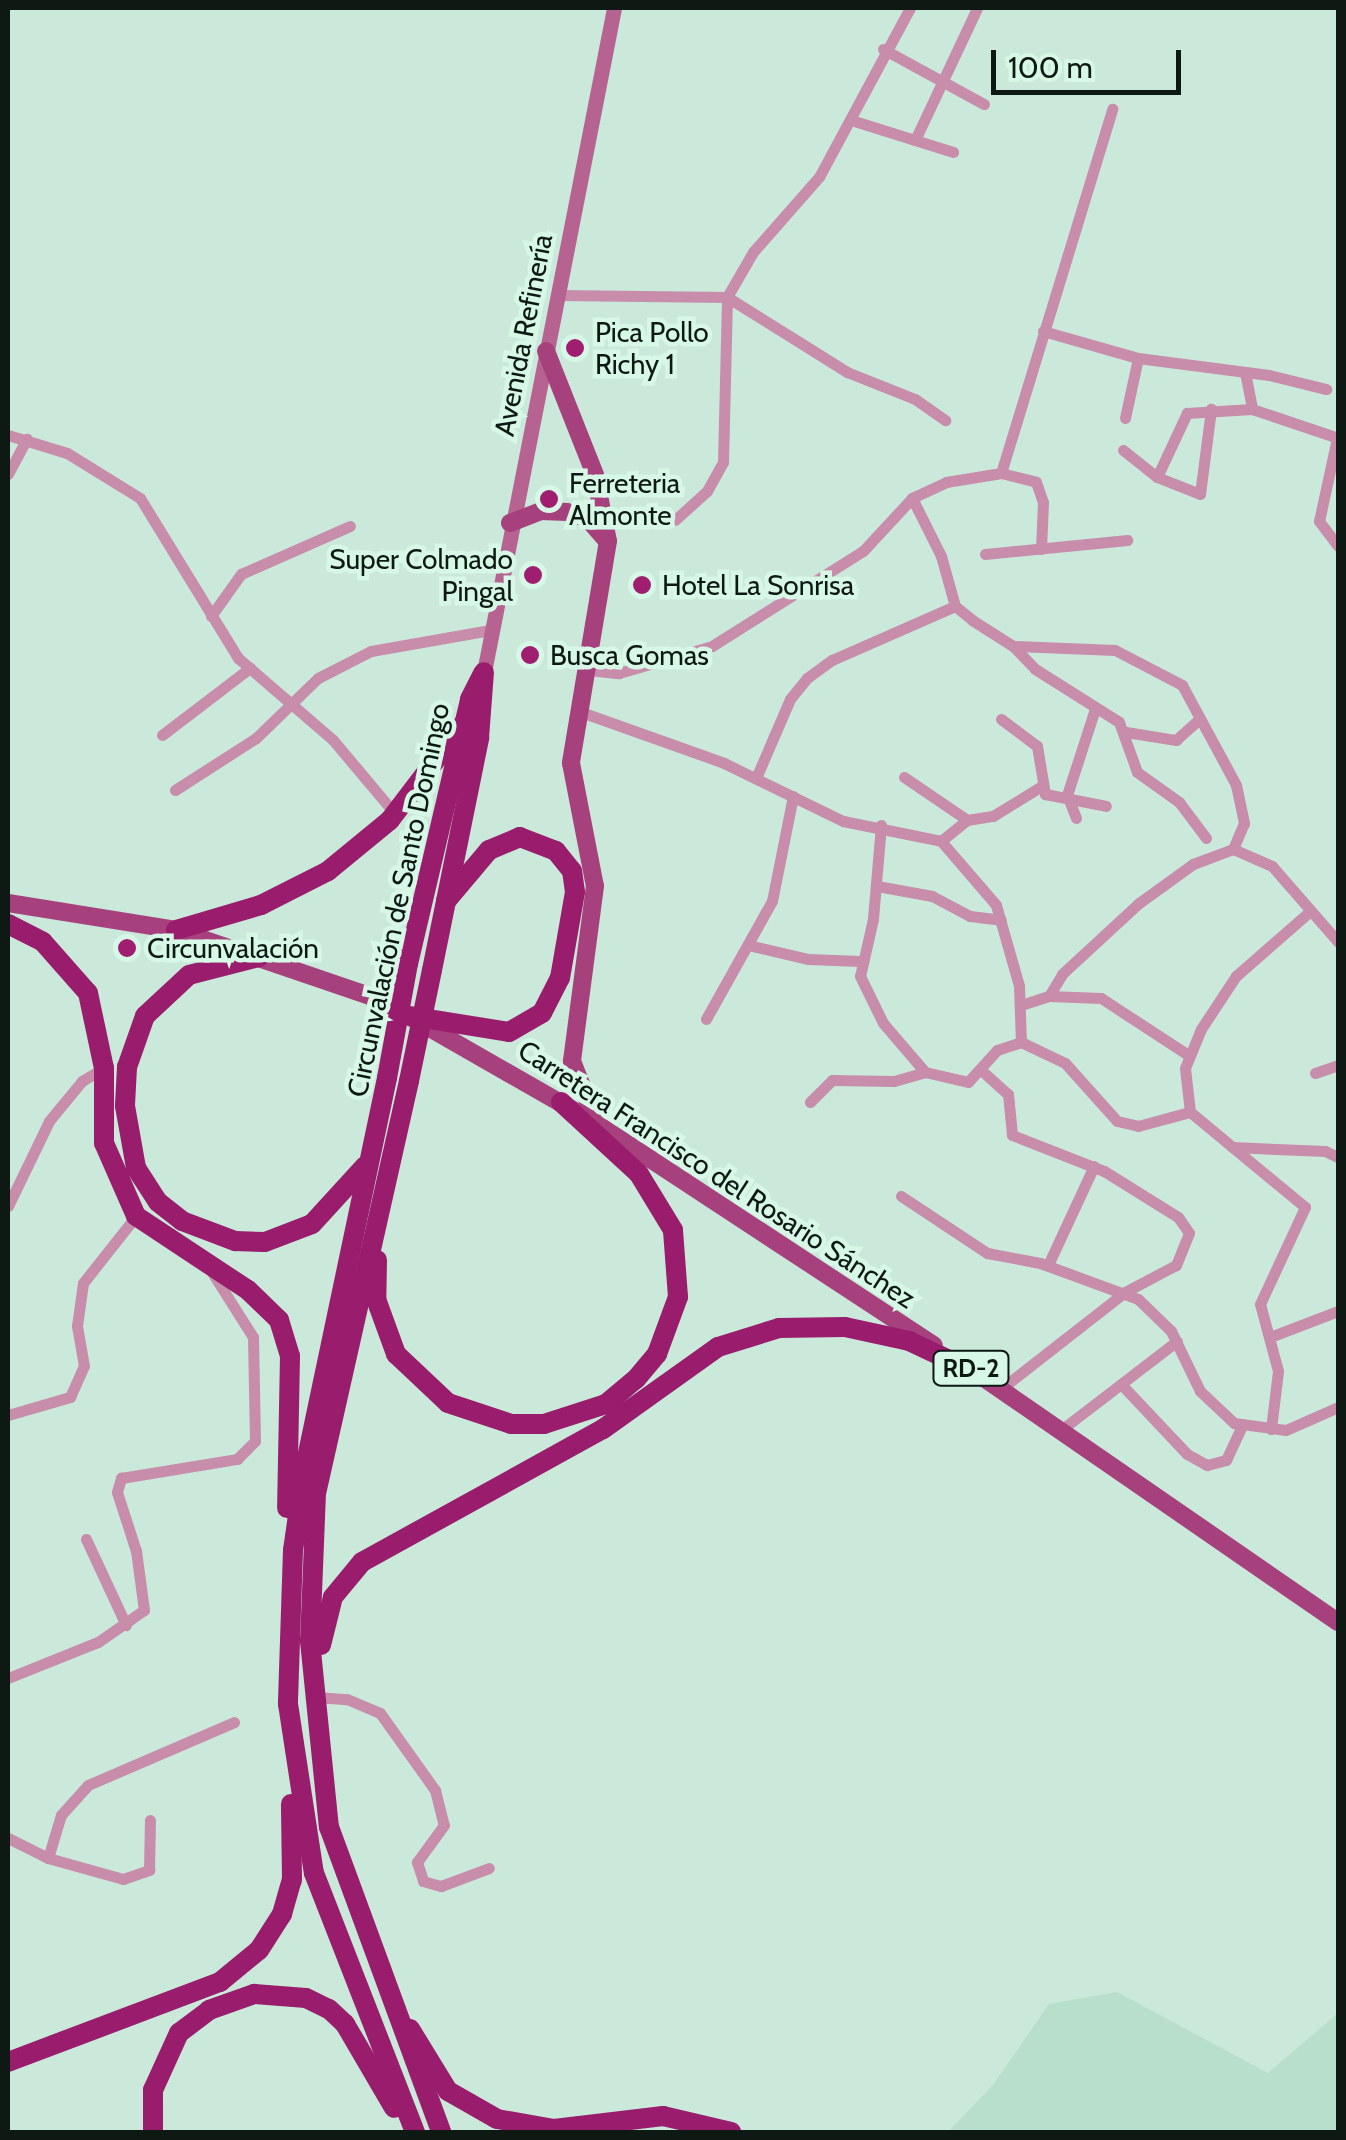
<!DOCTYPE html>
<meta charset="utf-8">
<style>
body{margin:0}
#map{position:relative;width:1346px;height:2140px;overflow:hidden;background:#cae9da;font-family:Cabin,sans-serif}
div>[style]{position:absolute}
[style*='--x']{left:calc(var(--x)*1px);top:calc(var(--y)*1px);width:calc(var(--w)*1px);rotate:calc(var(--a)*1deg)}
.built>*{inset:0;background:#b8dfcc}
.street>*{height:11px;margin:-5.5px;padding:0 5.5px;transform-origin:5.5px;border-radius:5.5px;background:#c78dab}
.secondary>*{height:15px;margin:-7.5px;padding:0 7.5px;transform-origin:7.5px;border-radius:7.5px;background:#b66391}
.primary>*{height:18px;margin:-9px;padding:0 9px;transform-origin:9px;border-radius:9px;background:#a7417d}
.highway>*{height:20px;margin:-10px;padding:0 10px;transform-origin:10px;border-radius:10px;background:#991c6d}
.highway-bridge>*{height:20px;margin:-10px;padding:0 10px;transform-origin:10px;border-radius:10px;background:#991c6d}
.dots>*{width:28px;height:28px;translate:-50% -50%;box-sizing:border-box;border:5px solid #d7f7e7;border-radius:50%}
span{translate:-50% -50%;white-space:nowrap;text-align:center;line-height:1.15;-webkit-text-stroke:9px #d7f7e7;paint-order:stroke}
.shield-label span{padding:2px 8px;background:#d7f7e7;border:2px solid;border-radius:8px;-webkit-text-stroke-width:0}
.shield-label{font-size:25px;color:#0e1914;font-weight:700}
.poi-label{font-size:28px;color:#0e1914}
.left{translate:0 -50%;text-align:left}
.right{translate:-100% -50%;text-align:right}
.street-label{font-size:28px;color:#0e1914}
.frame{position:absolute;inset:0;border:10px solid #0e1914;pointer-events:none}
.scale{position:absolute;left:991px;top:50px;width:190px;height:45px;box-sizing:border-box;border:5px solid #0e1914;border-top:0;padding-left:12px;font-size:30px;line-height:35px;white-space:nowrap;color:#0e1914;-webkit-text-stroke:8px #d7f7e7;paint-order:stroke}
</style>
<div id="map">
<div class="built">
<div style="clip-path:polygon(1117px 1992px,1268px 2073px,1338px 2013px,1338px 2132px,948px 2132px,993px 2085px,1049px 2004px)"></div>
</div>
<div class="street">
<div style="--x:883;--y:49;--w:115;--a:28.6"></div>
<div style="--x:851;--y:120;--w:107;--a:17.4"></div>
<div style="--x:915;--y:140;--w:146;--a:-64.8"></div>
<div style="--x:557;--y:295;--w:170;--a:0.7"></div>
<div style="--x:727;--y:297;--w:142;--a:32"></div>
<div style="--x:847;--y:372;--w:73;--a:21.7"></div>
<div style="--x:915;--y:399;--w:37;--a:35"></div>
<div style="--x:1043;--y:331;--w:99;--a:15.9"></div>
<div style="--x:1138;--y:358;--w:132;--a:7.4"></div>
<div style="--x:1269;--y:375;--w:59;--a:13.8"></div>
<div style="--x:1245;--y:372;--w:38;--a:79"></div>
<div style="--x:1252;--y:409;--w:91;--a:18.6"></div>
<div style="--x:1125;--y:418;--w:61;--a:-77.8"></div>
<div style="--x:8;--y:435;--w:62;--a:17"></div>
<div style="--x:67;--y:453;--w:86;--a:31.7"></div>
<div style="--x:140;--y:498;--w:188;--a:58.5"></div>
<div style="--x:238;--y:658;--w:125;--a:40.8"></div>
<div style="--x:333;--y:740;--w:97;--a:50"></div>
<div style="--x:1337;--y:438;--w:85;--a:102.2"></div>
<div style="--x:1319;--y:521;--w:31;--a:53"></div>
<div style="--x:1123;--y:450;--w:43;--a:38.5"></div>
<div style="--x:1157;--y:477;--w:46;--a:21.6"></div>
<div style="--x:1200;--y:494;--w:86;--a:-82.6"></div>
<div style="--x:1001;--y:473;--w:381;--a:-73"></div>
<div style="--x:8;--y:474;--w:40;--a:-62"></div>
<div style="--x:1157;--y:477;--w:71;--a:-64.9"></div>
<div style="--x:1187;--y:413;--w:65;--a:-3.5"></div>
<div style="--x:912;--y:498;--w:65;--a:63.4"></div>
<div style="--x:941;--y:556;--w:52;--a:74.4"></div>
<div style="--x:955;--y:606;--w:22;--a:39"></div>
<div style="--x:972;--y:620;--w:49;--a:32.4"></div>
<div style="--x:1013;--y:646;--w:102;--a:2.2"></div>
<div style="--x:1115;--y:650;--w:76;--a:27.6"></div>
<div style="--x:1182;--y:685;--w:114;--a:61.6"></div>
<div style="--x:1236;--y:785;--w:39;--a:78"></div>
<div style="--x:1244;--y:823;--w:28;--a:113"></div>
<div style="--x:675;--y:520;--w:43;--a:-42.2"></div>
<div style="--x:707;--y:491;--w:33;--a:-61"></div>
<div style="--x:723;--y:462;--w:165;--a:-88.6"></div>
<div style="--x:727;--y:297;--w:52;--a:-60"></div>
<div style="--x:753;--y:252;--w:100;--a:-48.7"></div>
<div style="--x:819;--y:177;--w:192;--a:-61.7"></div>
<div style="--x:985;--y:554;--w:143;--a:-5.6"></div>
<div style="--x:211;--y:616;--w:52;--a:-54.5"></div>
<div style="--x:241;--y:574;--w:119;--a:-23.8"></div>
<div style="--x:1013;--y:646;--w:32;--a:46"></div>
<div style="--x:1035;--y:669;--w:99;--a:32.2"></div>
<div style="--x:1119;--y:722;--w:53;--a:70.2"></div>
<div style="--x:1137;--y:772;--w:52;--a:35.5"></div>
<div style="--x:1179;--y:802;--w:45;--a:53.1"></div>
<div style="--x:588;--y:670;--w:31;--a:6"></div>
<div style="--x:619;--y:673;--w:97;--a:-16.2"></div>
<div style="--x:712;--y:646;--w:178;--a:-32.2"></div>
<div style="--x:863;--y:551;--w:72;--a:-47.2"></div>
<div style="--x:912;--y:498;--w:38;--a:-25"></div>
<div style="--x:946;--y:482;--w:56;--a:-9.3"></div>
<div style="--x:1001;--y:473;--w:36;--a:14"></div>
<div style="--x:1036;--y:482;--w:21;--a:71"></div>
<div style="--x:1043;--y:502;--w:47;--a:92.4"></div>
<div style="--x:581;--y:712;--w:152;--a:19.6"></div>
<div style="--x:724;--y:763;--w:132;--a:26"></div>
<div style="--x:843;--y:821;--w:100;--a:11.5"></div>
<div style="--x:941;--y:841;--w:84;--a:49.3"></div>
<div style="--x:996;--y:905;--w:84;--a:74.1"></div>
<div style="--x:1019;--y:986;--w:56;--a:88"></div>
<div style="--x:1001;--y:719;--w:45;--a:36.9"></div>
<div style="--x:1037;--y:746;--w:49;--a:80.5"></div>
<div style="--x:1045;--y:794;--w:62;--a:11.1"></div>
<div style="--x:1126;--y:732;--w:51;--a:9.1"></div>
<div style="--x:1176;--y:740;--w:30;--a:-42"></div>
<div style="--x:162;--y:735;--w:111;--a:-37.3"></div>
<div style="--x:904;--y:777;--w:76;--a:34.3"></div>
<div style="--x:756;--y:778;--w:86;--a:-66.7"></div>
<div style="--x:790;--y:699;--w:27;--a:-51"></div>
<div style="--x:807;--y:678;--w:31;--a:-36"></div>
<div style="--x:832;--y:660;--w:134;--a:-23.7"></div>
<div style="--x:175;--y:790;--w:96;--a:-32.7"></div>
<div style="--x:256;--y:738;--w:86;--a:-44.1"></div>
<div style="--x:318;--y:678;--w:59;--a:-27"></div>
<div style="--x:371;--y:651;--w:121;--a:-10"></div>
<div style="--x:1076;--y:818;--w:25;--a:-111"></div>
<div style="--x:1067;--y:795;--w:90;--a:-72"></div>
<div style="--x:881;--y:825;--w:94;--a:94.9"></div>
<div style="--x:873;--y:919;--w:58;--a:102.8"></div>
<div style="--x:860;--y:976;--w:52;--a:63.9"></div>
<div style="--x:883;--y:1023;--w:65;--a:49.4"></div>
<div style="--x:925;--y:1072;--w:44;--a:13.1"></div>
<div style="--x:968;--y:1082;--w:43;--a:-47.8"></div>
<div style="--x:997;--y:1050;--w:25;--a:-18"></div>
<div style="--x:1021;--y:1042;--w:49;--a:25.5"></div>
<div style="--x:1065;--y:1063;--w:78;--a:48.1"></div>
<div style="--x:1117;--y:1121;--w:22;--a:13"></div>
<div style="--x:1138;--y:1126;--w:54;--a:-15.1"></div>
<div style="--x:941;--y:841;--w:33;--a:-39"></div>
<div style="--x:967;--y:820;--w:26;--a:-9"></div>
<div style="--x:993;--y:816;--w:55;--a:-31.7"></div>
<div style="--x:877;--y:886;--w:56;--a:10.3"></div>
<div style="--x:932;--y:896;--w:43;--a:27.8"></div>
<div style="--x:970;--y:916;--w:31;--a:7"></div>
<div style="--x:748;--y:945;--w:62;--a:13.1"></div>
<div style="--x:808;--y:959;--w:52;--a:2.2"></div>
<div style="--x:1049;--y:996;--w:26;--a:-59"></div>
<div style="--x:1062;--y:974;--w:105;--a:-42.7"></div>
<div style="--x:1139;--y:903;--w:67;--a:-35.8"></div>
<div style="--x:1193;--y:864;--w:43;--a:-20.6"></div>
<div style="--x:1233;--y:849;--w:43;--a:23.6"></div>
<div style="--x:1272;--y:866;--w:101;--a:49"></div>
<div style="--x:1021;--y:1005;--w:29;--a:-18"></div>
<div style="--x:1049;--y:996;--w:52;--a:2.2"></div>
<div style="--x:1101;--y:998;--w:104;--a:33.2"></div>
<div style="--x:706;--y:1019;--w:135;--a:-60.8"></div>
<div style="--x:772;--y:901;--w:107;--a:-78.7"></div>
<div style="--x:981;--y:1070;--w:36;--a:42"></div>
<div style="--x:1008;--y:1094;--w:41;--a:84.4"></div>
<div style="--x:1012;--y:1135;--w:99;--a:21.4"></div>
<div style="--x:1104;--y:1171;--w:87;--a:31.9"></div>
<div style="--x:1178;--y:1217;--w:19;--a:55"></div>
<div style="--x:1189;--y:1233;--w:35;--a:112"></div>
<div style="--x:1176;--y:1265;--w:58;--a:152.1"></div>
<div style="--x:1125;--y:1292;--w:157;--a:142"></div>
<div style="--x:1315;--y:1073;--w:24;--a:-19"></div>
<div style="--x:810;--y:1102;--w:31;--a:-45"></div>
<div style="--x:832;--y:1080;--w:62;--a:0.9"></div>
<div style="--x:894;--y:1081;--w:32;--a:-16"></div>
<div style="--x:1232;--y:1147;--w:93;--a:2.5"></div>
<div style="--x:1325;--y:1151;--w:14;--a:25"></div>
<div style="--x:901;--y:1196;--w:103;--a:33.5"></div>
<div style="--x:987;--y:1253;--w:54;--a:10.7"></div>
<div style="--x:1040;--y:1263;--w:104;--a:20.2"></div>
<div style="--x:1138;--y:1299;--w:46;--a:44.1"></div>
<div style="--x:1171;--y:1331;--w:67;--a:64.2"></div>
<div style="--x:1200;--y:1391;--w:47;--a:43.3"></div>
<div style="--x:1234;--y:1423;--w:52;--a:7.7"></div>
<div style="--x:1286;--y:1430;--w:57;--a:-23.9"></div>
<div style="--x:8;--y:1206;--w:94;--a:-64.2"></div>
<div style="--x:49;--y:1121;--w:52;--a:-50.5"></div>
<div style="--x:82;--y:1081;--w:26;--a:-31"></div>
<div style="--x:1048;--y:1265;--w:109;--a:-65.1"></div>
<div style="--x:1270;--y:1337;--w:73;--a:-20.9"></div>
<div style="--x:1121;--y:1384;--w:96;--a:46.7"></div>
<div style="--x:1187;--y:1454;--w:23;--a:29"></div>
<div style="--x:1207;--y:1465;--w:20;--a:-15"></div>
<div style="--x:1226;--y:1460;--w:38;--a:-65"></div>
<div style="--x:8;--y:1415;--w:65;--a:-16.2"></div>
<div style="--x:70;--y:1397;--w:34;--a:-66"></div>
<div style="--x:84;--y:1366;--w:41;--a:-99.9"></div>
<div style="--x:77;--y:1326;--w:43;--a:-82.1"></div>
<div style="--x:83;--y:1283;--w:85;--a:-51.7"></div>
<div style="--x:1271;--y:1429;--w:58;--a:-83.1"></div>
<div style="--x:1278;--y:1371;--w:69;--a:-105"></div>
<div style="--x:1260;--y:1304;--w:107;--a:-65.1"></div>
<div style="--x:1305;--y:1207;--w:149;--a:-140.4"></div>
<div style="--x:1190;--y:1112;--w:44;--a:-96.5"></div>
<div style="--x:1185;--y:1068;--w:42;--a:-67.7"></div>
<div style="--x:1201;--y:1029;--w:64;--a:-56.6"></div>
<div style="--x:1236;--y:976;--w:97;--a:-41.2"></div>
<div style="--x:1061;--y:1430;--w:146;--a:-37.5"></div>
<div style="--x:86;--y:1539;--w:95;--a:65.1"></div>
<div style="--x:8;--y:1678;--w:97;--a:-21.8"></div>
<div style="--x:98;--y:1642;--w:56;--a:-34.8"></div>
<div style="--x:144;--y:1610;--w:60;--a:-97.7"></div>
<div style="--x:136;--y:1551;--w:62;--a:-107.9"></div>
<div style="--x:117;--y:1492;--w:15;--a:-74"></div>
<div style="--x:121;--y:1478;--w:118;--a:-9.3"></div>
<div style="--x:237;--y:1459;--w:25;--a:-45"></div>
<div style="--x:255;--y:1441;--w:104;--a:-91.1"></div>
<div style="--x:253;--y:1337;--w:75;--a:-122.4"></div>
<div style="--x:316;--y:1697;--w:31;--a:4"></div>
<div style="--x:347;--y:1699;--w:36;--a:23"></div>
<div style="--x:380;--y:1713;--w:95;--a:54.5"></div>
<div style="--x:435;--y:1790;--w:36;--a:76"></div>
<div style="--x:444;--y:1825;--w:46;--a:126.1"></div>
<div style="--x:417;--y:1862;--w:20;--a:72"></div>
<div style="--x:423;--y:1881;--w:19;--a:16"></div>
<div style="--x:441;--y:1886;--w:51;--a:-20.6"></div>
<div style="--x:8;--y:1838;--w:45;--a:26.6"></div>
<div style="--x:48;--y:1858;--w:78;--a:15.6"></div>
<div style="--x:123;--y:1879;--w:28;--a:-19"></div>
<div style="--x:149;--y:1870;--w:50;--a:-88.9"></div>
<div style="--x:48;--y:1858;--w:45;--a:-73.2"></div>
<div style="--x:61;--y:1815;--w:40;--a:-48"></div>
<div style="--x:88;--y:1785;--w:159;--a:-23.3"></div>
</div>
<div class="secondary">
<div style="--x:484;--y:672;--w:677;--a:-78.92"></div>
</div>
<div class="primary">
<div style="--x:546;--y:351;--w:133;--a:68.4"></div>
<div style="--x:595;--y:475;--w:67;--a:78.9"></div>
<div style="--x:608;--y:541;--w:225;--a:99.5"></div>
<div style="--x:571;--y:763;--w:125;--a:79"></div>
<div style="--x:595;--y:886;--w:177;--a:97.5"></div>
<div style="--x:572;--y:1061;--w:68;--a:68.4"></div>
<div style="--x:510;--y:523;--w:33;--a:-21"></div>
<div style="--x:541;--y:511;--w:26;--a:2"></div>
<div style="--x:567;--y:512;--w:22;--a:18"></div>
<div style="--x:588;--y:519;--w:29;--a:49"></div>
<div style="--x:8;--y:903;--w:170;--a:9.1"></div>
<div style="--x:176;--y:930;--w:214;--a:18.8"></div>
<div style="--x:379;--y:999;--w:251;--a:29.8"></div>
<div style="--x:597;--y:1124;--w:403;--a:33.3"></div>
<div style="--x:968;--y:1367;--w:449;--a:34.6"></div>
</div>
<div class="highway">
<div style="--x:8;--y:924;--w:39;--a:27"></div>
<div style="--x:43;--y:942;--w:68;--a:48.6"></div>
<div style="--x:88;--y:993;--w:77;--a:78"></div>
<div style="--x:104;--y:1068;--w:75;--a:90"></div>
<div style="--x:104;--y:1143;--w:80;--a:66.3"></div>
<div style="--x:136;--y:1216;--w:134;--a:33.5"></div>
<div style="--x:248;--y:1290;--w:43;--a:44.1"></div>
<div style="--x:279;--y:1320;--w:38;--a:73"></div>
<div style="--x:290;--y:1356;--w:152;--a:91.1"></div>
<div style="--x:176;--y:930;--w:89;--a:-16.4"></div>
<div style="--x:261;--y:905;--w:75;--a:-26.9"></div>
<div style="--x:328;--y:871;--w:80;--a:-39.4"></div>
<div style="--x:390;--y:820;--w:122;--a:-52.7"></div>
<div style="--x:259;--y:957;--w:72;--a:165.6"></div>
<div style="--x:189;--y:975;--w:60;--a:137"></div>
<div style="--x:145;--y:1016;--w:54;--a:109.4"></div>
<div style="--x:127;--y:1067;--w:39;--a:93"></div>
<div style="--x:125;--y:1106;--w:63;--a:79.9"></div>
<div style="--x:136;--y:1168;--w:40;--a:57.1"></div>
<div style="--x:158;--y:1202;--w:31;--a:38"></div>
<div style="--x:182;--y:1221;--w:57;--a:20.7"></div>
<div style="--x:235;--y:1241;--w:30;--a:2"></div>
<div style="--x:265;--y:1242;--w:50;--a:-21"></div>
<div style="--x:312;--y:1224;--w:79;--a:-47.6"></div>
<div style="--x:408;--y:964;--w:272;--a:-76.8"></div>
<div style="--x:470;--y:699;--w:28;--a:-63"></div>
<div style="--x:432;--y:970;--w:237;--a:-78.5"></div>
<div style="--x:479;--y:738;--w:66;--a:-85.7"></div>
<div style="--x:410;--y:1016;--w:100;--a:9.2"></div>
<div style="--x:509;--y:1032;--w:38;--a:-30"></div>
<div style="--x:542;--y:1013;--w:39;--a:-63"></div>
<div style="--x:560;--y:978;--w:87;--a:-80.1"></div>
<div style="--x:575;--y:892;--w:21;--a:-98"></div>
<div style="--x:572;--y:871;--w:26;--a:-129"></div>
<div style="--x:556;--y:851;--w:39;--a:-159"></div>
<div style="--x:520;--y:837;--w:34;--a:157"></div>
<div style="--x:489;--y:850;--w:67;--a:130.1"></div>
<div style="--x:387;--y:1078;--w:397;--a:101.9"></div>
<div style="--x:305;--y:1466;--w:85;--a:98.1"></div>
<div style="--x:293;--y:1550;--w:154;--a:91.9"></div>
<div style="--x:288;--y:1704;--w:171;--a:81.3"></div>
<div style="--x:314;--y:1873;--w:278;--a:68.7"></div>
<div style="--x:409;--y:1081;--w:422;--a:102.7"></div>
<div style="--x:316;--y:1493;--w:148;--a:92.3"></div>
<div style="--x:310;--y:1641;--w:187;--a:84.2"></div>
<div style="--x:329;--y:1827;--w:325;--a:69.8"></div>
<div style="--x:377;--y:1260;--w:39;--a:91"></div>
<div style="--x:376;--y:1299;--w:59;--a:70"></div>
<div style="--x:396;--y:1354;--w:71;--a:43.3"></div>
<div style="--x:448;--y:1403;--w:66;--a:18.4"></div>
<div style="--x:511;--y:1424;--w:33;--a:0"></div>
<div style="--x:544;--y:1424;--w:65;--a:-17.9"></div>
<div style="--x:606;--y:1404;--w:39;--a:-40"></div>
<div style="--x:636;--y:1379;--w:33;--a:-50"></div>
<div style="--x:657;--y:1354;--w:61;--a:-69.8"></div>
<div style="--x:678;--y:1297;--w:67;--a:-94.3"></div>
<div style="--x:673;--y:1230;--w:66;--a:-121.3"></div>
<div style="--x:639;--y:1174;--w:106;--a:-137.3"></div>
<div style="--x:321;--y:1645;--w:49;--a:-76"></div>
<div style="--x:333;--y:1597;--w:45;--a:-50.4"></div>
<div style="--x:362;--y:1562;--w:275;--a:-28.9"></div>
<div style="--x:603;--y:1429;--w:141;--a:-35.5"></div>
<div style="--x:718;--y:1347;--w:64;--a:-17.3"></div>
<div style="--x:779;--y:1328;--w:66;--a:-0.9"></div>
<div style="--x:845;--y:1327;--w:66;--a:12.3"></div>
<div style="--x:909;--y:1341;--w:75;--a:25.2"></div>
<div style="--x:410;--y:2029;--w:73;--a:58.5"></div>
<div style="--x:448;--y:2091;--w:56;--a:29.7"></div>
<div style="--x:497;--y:2119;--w:58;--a:10"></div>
<div style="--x:554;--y:2129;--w:110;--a:-6.8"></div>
<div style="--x:663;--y:2116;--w:70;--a:13.2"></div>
<div style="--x:8;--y:2062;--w:227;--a:-20.7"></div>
<div style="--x:220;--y:1982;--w:50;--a:-39.4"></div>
<div style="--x:259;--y:1950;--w:43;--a:-57.4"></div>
<div style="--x:282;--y:1914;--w:35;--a:-74"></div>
<div style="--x:292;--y:1880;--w:76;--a:-90.8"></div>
<div style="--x:153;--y:2132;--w:42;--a:-90"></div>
<div style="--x:153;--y:2090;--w:63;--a:-65.5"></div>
<div style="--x:179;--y:2033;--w:38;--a:-37"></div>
<div style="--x:209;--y:2010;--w:48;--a:-19.6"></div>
<div style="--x:254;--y:1994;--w:52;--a:4.4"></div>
<div style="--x:306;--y:1998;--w:25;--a:26"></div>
<div style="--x:329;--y:2009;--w:22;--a:43"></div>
<div style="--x:345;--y:2024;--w:97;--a:59.7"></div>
</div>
<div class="highway-bridge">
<div style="--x:387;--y:1078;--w:116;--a:-79.6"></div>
<div style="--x:409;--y:1081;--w:113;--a:-78.3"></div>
</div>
<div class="dots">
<div style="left:575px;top:348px;background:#9f1e70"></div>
<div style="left:549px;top:499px;background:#9f1e70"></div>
<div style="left:533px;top:575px;background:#9f1e70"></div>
<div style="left:642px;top:585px;background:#9f1e70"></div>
<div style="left:530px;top:655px;background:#9f1e70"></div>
<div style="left:127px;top:948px;background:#9f1e70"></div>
</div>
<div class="shield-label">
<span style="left:971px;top:1368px">RD-2</span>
</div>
<div class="poi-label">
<span class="left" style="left:595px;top:348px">Pica Pollo<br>Richy 1</span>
<span class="left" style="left:569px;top:499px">Ferreteria<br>Almonte</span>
<span class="right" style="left:513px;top:575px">Super Colmado<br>Pingal</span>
<span class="left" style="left:662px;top:585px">Hotel La Sonrisa</span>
<span class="left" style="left:550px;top:655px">Busca Gomas</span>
<span class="left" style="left:147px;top:948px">Circunvalación</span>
</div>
<div class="street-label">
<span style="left:523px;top:335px;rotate:-79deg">Avenida Refinería</span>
<span style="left:398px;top:900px;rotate:-78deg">Circunvalación de Santo Domingo</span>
<span style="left:717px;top:1174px;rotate:33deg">Carretera Francisco del Rosario Sánchez</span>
</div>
<div class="frame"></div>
<div class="scale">100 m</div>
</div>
